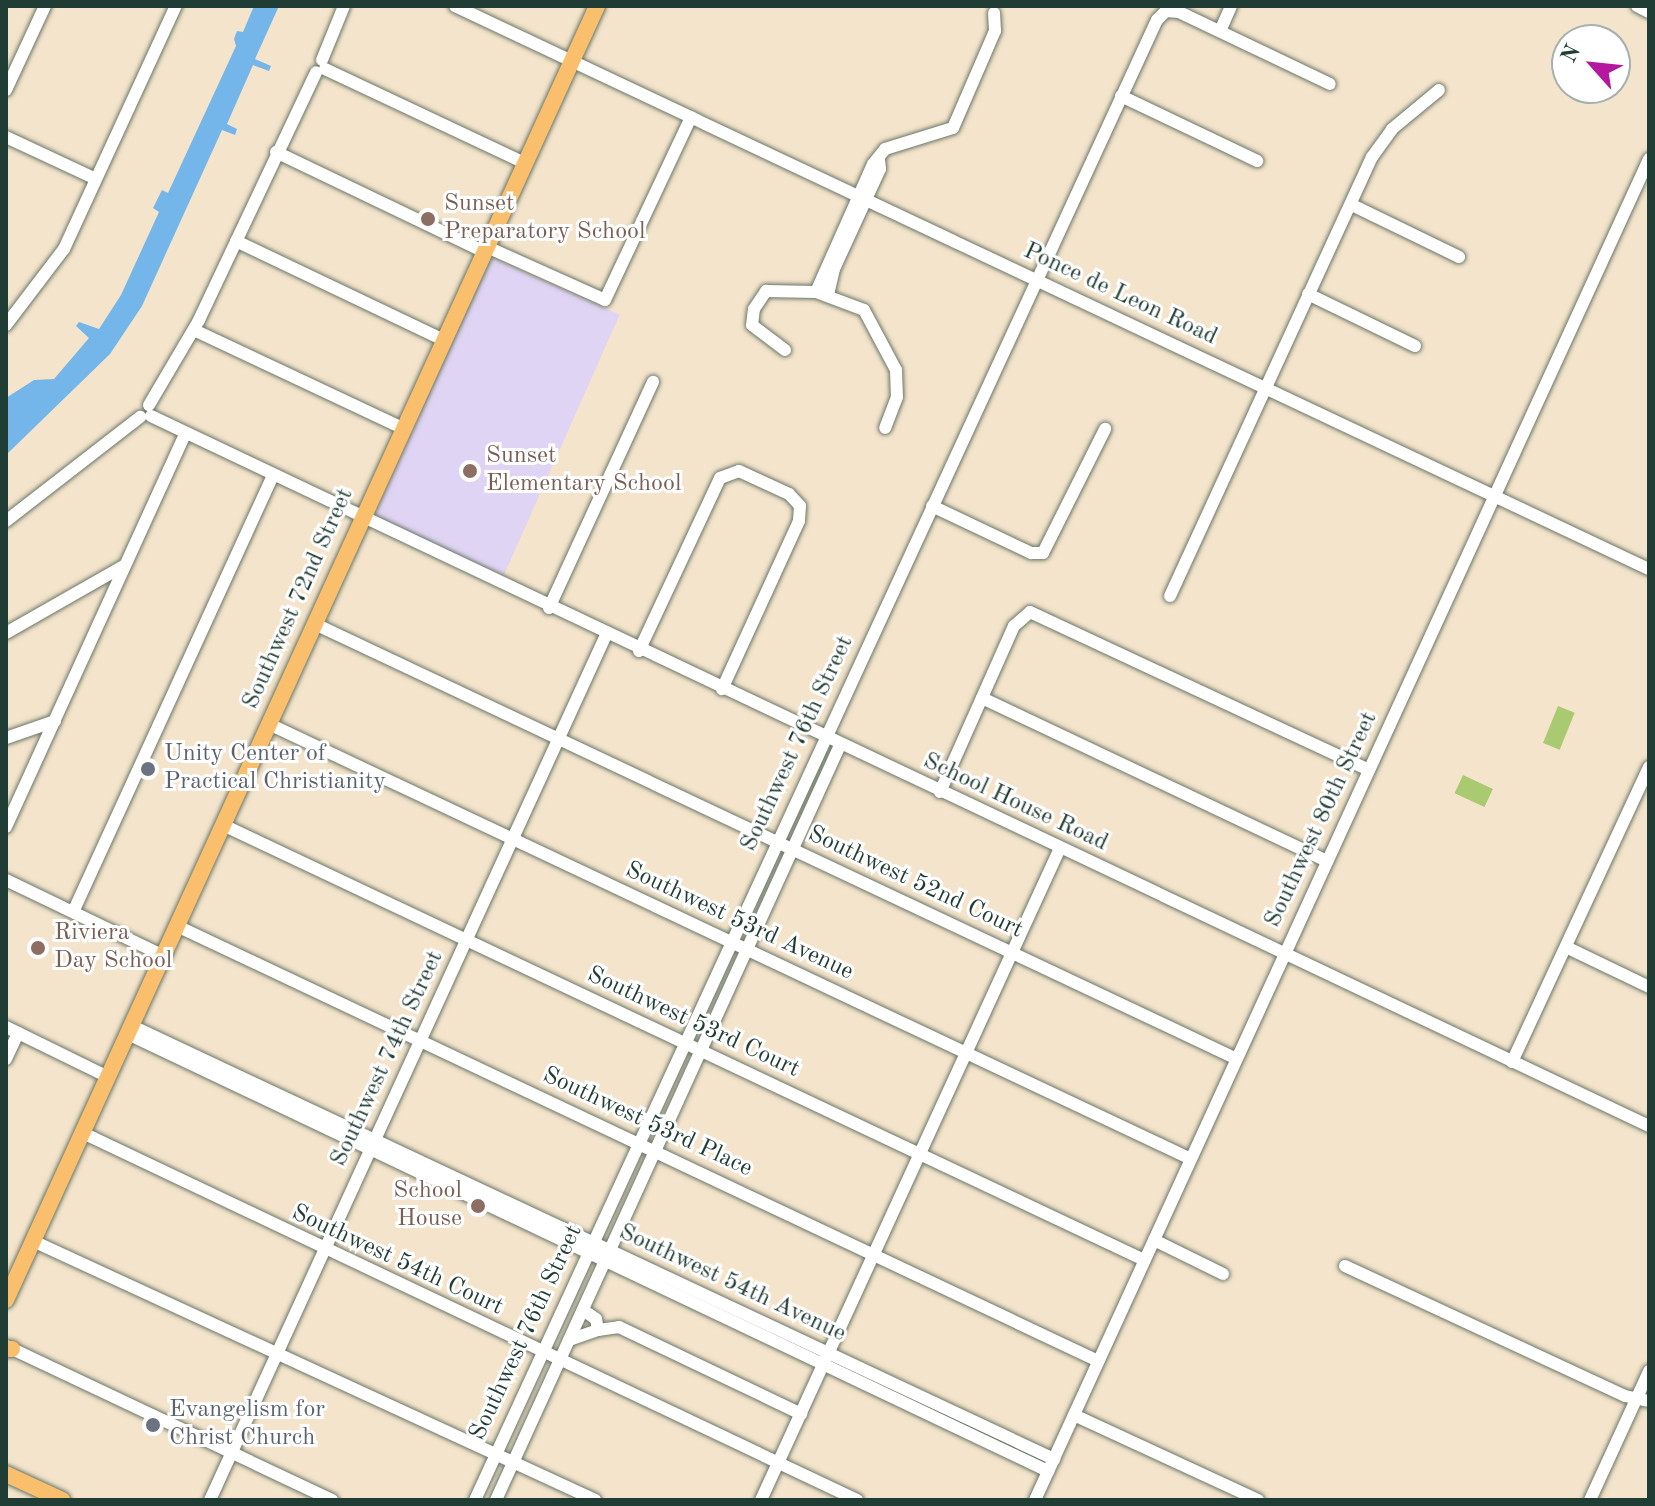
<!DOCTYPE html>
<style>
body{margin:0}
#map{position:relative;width:1655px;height:1506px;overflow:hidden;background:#f4e4cb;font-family:"Old Standard TT",serif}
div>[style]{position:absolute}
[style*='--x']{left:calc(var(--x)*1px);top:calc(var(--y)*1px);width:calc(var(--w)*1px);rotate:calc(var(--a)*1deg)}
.built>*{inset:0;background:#e0d4f4;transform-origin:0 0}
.green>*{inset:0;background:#aaca72;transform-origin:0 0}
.water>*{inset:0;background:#74b6e9}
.roads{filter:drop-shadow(0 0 2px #6a7769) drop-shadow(0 0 2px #6a7769)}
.minor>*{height:12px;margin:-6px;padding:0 6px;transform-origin:6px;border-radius:6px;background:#fff}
.major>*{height:16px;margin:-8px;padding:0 8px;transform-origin:8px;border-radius:8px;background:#f9bf6d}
.dots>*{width:22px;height:22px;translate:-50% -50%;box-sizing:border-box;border:4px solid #fff;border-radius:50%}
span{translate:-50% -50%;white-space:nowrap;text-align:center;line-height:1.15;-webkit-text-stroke:6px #fff;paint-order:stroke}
.education-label{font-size:24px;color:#785e54}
.left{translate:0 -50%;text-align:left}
.right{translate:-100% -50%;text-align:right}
.street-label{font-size:24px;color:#1f3d34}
.worship-label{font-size:24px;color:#5b616d}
.frame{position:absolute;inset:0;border:8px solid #1f3d34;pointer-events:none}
.north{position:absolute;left:1551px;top:24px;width:80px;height:80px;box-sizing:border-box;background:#fff;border:2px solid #a5b1ae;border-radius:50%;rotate:297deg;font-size:22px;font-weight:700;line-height:32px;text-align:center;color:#1f3d34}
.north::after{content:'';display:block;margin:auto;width:28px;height:36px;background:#b5179e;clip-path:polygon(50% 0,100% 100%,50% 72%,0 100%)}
</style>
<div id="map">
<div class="built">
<div style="left:490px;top:257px;width:142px;height:286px;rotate:24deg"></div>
</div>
<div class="green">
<div style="left:1558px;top:706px;width:18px;height:40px;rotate:22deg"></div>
<div style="left:1463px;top:775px;width:33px;height:20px;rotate:25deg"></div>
</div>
<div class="water">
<div style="clip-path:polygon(254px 6px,279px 6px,255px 59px,271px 66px,269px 71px,253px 65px,227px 124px,237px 129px,235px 135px,222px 130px,142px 306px,110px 354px,6px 455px,6px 398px,34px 380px,54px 379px,89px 338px,76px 326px,79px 322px,99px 329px,121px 295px,159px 212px,153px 208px,162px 190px,168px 193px,236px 46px,234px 39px,237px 31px,243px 32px)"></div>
</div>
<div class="roads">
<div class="minor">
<div style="--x:455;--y:6;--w:1320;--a:25.25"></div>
<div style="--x:1637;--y:6;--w:13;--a:27"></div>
<div style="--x:1220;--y:31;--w:27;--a:-66"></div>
<div style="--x:322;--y:60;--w:58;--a:-67.8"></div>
<div style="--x:325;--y:69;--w:221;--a:25.2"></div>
<div style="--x:6;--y:90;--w:93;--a:-65.1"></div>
<div style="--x:1121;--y:96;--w:151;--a:25.5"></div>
<div style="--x:6;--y:137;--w:99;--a:25"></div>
<div style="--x:276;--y:152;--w:232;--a:25.6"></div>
<div style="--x:1352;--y:205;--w:119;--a:25.9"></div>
<div style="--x:236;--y:241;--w:230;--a:25.5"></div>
<div style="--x:487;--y:247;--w:129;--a:24.2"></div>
<div style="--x:605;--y:300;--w:202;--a:-64.8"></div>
<div style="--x:816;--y:292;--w:140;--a:-66"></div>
<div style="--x:873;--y:164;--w:19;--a:-51"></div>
<div style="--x:885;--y:149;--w:71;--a:-17.2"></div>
<div style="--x:953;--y:128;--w:106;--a:-66.6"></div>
<div style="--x:995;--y:31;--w:18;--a:-93"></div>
<div style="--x:1308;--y:294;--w:119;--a:25.9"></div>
<div style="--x:828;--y:295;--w:27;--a:-77"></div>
<div style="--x:834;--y:269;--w:110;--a:-65.3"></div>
<div style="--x:880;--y:169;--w:10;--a:-96"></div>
<div style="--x:6;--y:325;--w:96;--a:-52.7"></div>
<div style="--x:64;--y:249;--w:268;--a:-65.3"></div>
<div style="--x:194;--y:330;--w:232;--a:25.2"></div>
<div style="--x:785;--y:350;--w:41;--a:-142.9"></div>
<div style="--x:752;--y:325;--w:16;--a:-83"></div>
<div style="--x:754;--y:309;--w:22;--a:-56"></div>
<div style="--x:766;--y:291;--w:50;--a:1.1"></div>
<div style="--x:816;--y:292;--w:51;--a:20.6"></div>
<div style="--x:864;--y:310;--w:68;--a:61.9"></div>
<div style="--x:896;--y:370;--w:27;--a:88"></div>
<div style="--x:897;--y:397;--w:33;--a:111"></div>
<div style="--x:149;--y:405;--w:99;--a:-59.5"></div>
<div style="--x:199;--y:320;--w:274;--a:-64.7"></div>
<div style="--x:151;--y:416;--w:1658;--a:25.36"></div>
<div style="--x:932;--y:506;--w:110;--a:25.4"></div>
<div style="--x:1031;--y:553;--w:12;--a:0"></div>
<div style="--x:1043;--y:553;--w:139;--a:-63.4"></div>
<div style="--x:6;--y:521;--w:170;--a:-37.8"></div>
<div style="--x:1170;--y:596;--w:483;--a:-65.3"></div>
<div style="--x:1372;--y:157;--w:34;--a:-54"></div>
<div style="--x:1392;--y:129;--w:61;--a:-39.7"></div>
<div style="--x:549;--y:608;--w:249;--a:-65.3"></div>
<div style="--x:315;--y:624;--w:1019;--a:25.26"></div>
<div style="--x:6;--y:633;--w:137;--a:-29.7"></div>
<div style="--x:639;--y:651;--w:191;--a:-64.9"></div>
<div style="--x:720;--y:478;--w:20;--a:-20"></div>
<div style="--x:739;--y:471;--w:55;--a:24.7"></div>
<div style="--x:789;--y:494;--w:16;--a:47"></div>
<div style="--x:800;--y:506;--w:15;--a:94"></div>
<div style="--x:799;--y:521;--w:185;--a:114.6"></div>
<div style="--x:982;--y:698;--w:382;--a:25.3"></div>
<div style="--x:269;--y:724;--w:1019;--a:25.26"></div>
<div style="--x:6;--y:738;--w:52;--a:-19.1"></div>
<div style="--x:940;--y:792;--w:182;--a:-66"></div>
<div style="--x:1014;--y:626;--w:21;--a:-41"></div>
<div style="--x:1030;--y:612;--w:374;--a:25"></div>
<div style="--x:223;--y:825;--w:1019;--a:25.28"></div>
<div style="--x:6;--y:827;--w:432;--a:-65.5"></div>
<div style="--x:6;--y:880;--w:175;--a:25.7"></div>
<div style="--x:74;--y:910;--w:477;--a:-65.4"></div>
<div style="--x:177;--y:926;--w:1019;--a:25.28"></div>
<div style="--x:1566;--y:947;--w:92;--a:25.7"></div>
<div style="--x:132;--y:1026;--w:1019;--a:25.16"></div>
<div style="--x:6;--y:1027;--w:114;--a:26.1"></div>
<div style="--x:128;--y:1034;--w:1019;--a:25.41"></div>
<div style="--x:6;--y:1059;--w:29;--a:-65"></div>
<div style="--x:1512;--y:1062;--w:325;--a:-65.1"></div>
<div style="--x:83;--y:1133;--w:857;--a:25.37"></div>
<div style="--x:1154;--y:1240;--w:77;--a:26.2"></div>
<div style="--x:33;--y:1241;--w:619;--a:24.74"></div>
<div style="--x:1345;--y:1266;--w:309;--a:24.9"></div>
<div style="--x:1625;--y:1396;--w:25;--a:12"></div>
<div style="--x:598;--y:1330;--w:21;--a:-8"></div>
<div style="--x:619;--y:1327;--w:202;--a:25.5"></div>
<div style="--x:569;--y:1340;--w:31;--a:-19"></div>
<div style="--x:598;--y:1330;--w:11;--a:-100"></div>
<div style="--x:596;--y:1319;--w:16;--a:-145"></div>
<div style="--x:6;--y:1346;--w:361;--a:25.3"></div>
<div style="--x:1074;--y:1415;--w:203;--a:24.8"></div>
<div style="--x:210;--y:1500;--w:951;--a:-65.4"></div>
<div style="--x:475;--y:1500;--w:1630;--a:-65.26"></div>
<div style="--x:1157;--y:20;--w:13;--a:-45"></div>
<div style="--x:1166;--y:11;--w:13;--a:4"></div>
<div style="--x:1179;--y:12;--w:167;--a:25.5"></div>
<div style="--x:496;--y:1500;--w:830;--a:-65.5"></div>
<div style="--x:761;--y:1500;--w:717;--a:-65.36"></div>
<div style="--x:1035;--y:1500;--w:1475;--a:-65.4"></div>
<div style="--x:1590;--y:1500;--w:142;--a:-65.4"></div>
</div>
<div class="major">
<div style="--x:6;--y:1300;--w:1423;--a:-65.45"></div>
<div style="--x:6;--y:1349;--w:6;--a:0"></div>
<div style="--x:6;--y:1474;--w:62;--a:24.9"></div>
</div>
</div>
<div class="dots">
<div style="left:428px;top:219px;background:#8d6e63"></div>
<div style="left:470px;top:471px;background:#8d6e63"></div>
<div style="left:148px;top:769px;background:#6b7280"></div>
<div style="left:38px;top:948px;background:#8d6e63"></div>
<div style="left:478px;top:1206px;background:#8d6e63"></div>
<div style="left:153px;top:1425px;background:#6b7280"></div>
</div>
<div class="education-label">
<span class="left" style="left:444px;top:219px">Sunset<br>Preparatory School</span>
<span class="left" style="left:486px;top:471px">Sunset<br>Elementary School</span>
<span class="left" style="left:54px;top:948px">Riviera<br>Day School</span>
<span class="right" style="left:462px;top:1206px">School<br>House</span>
</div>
<div class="street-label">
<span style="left:1120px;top:295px;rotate:25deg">Ponce de Leon Road</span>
<span style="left:299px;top:599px;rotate:-66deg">Southwest 72nd Street</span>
<span style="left:798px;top:744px;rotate:-65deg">Southwest 76th Street</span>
<span style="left:1015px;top:803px;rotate:25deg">School House Road</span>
<span style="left:1322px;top:820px;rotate:-65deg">Southwest 80th Street</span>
<span style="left:915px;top:883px;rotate:25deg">Southwest 52nd Court</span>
<span style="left:739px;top:922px;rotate:25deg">Southwest 53rd Avenue</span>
<span style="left:693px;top:1023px;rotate:25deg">Southwest 53rd Court</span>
<span style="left:388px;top:1059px;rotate:-65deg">Southwest 74th Street</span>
<span style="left:647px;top:1123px;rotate:25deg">Southwest 53rd Place</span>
<span style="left:397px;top:1261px;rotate:25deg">Southwest 54th Court</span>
<span style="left:732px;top:1284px;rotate:25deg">Southwest 54th Avenue</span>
<span style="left:527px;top:1333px;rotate:-65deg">Southwest 76th Street</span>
</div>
<div class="worship-label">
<span class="left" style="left:164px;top:769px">Unity Center of<br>Practical Christianity</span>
<span class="left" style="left:169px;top:1425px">Evangelism for<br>Christ Church</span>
</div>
<div class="frame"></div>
<div class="north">N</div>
</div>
